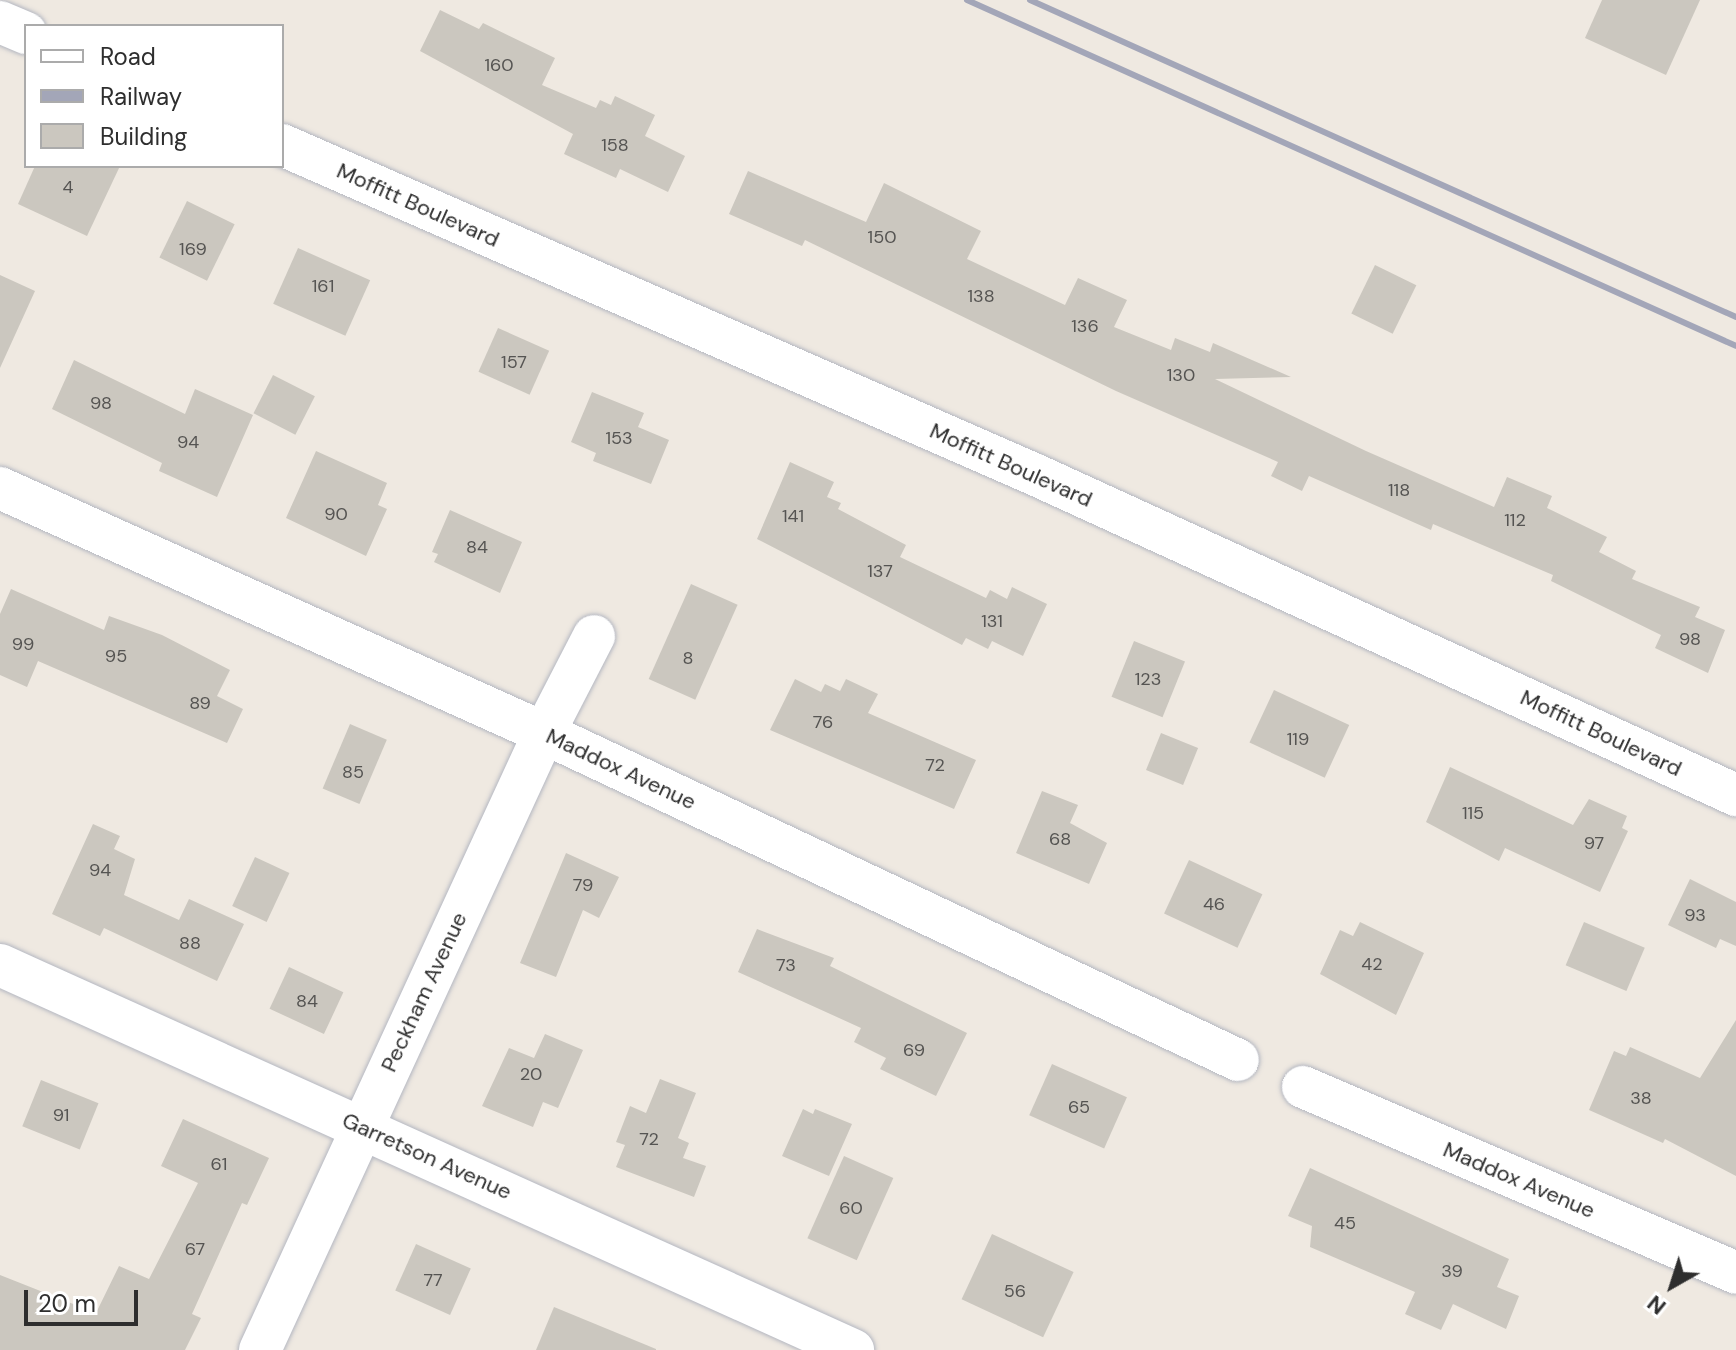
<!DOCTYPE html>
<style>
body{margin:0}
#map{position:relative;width:1736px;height:1350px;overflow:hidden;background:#efe9e1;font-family:"DM Sans",sans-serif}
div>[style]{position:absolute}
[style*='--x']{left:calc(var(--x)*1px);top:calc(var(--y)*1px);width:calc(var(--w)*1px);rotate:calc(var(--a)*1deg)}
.building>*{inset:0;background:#cbc7bf;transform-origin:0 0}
.roads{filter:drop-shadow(0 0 2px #b4b7c1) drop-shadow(0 0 2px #b4b7c1)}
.minor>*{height:42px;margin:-21px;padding:0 21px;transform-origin:21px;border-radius:21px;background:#fff}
.rail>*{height:6px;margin:-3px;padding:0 3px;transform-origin:3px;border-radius:3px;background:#a3a6b8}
span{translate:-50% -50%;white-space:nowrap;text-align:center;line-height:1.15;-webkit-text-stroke:8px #fff;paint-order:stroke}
.number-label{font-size:18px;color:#555452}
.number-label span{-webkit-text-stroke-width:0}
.street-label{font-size:22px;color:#2e2e2e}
.legend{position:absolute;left:24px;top:24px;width:260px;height:144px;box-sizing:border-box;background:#fff;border:2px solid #ababab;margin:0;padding:10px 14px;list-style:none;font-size:24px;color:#2e2e2e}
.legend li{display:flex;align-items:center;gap:16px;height:40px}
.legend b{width:40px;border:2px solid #ababab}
.north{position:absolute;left:1632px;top:1246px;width:80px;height:80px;-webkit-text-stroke:6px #fff;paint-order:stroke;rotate:219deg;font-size:22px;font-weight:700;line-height:32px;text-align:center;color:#2e2e2e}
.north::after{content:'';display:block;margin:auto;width:28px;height:36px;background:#2e2e2e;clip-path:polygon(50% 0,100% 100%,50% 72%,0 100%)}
.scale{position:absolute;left:24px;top:1290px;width:114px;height:36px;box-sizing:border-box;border:4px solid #2e2e2e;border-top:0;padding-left:10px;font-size:24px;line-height:28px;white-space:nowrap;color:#2e2e2e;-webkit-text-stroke:6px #fff;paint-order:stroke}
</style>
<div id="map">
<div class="building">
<div style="clip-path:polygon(1602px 0,1700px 0,1666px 75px,1585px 38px)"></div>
<div style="clip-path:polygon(440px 10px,479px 29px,483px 23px,555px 58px,542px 85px,596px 108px,600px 100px,611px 105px,615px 96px,655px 115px,645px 136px,685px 156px,668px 192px,620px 169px,616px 178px,564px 154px,573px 134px,420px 51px)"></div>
<div style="clip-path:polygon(35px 166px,120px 166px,87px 236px,18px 204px)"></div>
<div style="clip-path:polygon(748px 171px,866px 222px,884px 183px,981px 231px,967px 259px,1065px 305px,1078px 278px,1127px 300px,1114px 327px,1171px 350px,1175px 338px,1210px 352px,1213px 343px,1291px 377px,1215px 379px,1366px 451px,1494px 507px,1507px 477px,1552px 496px,1547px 508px,1607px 537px,1599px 552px,1636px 571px,1632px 579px,1700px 607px,1695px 617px,1725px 630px,1708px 673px,1655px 648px,1661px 635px,1551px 581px,1553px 575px,1433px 524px,1431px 530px,1309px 476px,1302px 491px,1271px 476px,1278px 462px,1116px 391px,805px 240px,802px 246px,729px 214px)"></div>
<div style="left:187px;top:201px;width:53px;height:63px;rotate:26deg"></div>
<div style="left:298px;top:248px;width:79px;height:61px;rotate:24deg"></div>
<div style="left:1375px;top:265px;width:46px;height:54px;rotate:26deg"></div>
<div style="clip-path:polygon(0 275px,35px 291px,0 368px)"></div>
<div style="left:498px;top:328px;width:56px;height:48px;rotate:24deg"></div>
<div style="clip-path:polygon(74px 360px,185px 414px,195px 389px,253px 415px,217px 497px,159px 471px,162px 463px,52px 409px)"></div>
<div style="left:273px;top:375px;width:47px;height:43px;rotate:27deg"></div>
<div style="clip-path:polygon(592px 392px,644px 413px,638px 427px,669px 440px,651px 484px,593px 461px,596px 453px,571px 442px)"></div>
<div style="clip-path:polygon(316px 451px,387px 483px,378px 505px,387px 509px,366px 556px,286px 518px)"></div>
<div style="clip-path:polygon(790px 462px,834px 482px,827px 497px,841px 503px,838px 509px,906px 545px,900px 557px,986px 598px,990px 590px,1007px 599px,1012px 587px,1047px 604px,1023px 656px,992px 641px,988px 649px,966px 638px,962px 645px,757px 539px)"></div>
<div style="clip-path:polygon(450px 510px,522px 542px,500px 593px,434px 562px,438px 554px,432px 552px)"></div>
<div style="left:691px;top:584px;width:51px;height:104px;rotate:24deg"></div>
<div style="clip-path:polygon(11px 589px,104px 630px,109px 616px,162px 635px,230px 670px,217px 696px,243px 709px,227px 743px,38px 661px,27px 687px,0 675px,0 614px)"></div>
<div style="left:1134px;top:641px;width:55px;height:60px;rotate:22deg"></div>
<div style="clip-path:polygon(795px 679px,821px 692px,825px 684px,840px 691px,846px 679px,878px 694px,868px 713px,976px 760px,954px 809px,770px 730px)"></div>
<div style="left:1274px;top:690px;width:83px;height:58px;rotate:25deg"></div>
<div style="left:350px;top:724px;width:40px;height:70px;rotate:23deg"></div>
<div style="left:1161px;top:733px;width:40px;height:40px;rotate:22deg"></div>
<div style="clip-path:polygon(1450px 767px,1573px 825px,1589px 799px,1627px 816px,1622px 828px,1628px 831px,1600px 892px,1505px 848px,1499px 861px,1426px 822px)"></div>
<div style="clip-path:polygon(1042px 791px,1078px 805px,1070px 823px,1107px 843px,1089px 884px,1016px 853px)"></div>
<div style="clip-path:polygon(93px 824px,120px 836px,114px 849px,135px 859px,124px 895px,179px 920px,189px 899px,244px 924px,217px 981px,104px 928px,100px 936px,52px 914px)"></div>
<div style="clip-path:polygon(566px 853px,619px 877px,599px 918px,583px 910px,556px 977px,520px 963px)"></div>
<div style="left:255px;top:857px;width:38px;height:54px;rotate:25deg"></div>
<div style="left:1189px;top:860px;width:81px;height:59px;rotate:25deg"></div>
<div style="clip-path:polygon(1690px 879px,1736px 902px,1736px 946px,1720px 939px,1716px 948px,1668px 925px)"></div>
<div style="clip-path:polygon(1360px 922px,1424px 953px,1396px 1015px,1320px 974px,1340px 930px,1353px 936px)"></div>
<div style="left:1584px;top:922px;width:66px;height:47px;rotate:23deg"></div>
<div style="clip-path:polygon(757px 929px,834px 958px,830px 966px,967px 1033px,936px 1096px,880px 1069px,886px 1058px,854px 1042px,861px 1028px,738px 972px)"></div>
<div style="left:289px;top:967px;width:60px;height:46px;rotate:25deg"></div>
<div style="clip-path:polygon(1736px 1020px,1736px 1176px,1665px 1139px,1663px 1143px,1589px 1110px,1614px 1051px,1626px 1056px,1630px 1047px,1700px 1078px)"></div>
<div style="clip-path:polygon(545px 1034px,583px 1050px,558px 1108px,543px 1102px,533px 1127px,482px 1106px,509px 1048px,534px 1058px)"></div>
<div style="left:1052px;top:1064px;width:82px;height:56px;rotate:24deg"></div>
<div style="clip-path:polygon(660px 1079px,696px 1093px,678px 1138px,689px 1143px,683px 1158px,706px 1166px,694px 1197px,616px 1167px,625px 1145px,616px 1142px,630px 1106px,646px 1113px)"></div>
<div style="left:41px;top:1080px;width:62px;height:50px;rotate:22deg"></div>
<div style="clip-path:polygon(803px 1109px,813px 1114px,815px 1109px,852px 1124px,829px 1176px,782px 1156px)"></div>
<div style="clip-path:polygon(183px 1119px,269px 1158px,247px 1205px,242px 1203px,192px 1314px,201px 1318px,185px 1350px,0 1350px,0 1275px,96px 1313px,119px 1266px,149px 1279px,198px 1183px,161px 1166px)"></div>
<div style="left:844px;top:1156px;width:54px;height:90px;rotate:24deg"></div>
<div style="clip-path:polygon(1310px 1168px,1509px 1259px,1497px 1287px,1519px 1296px,1506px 1329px,1453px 1304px,1441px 1330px,1405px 1314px,1415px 1292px,1310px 1247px,1312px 1226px,1288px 1216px)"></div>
<div style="left:992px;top:1234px;width:90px;height:72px;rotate:25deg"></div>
<div style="left:416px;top:1244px;width:60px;height:51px;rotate:24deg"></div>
<div style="clip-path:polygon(554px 1307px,656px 1349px,656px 1350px,536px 1350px)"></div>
</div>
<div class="roads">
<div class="minor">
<div style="--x:0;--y:22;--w:28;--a:23"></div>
<div style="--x:282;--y:145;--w:823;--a:23.64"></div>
<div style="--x:1036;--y:475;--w:770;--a:24.57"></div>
<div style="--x:0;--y:488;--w:597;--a:24.25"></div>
<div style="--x:544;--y:733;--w:767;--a:25.23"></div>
<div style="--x:0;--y:965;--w:936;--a:24.29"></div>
<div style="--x:1303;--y:1087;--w:471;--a:23.2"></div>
<div style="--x:260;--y:1350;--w:679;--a:-65.28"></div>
<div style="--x:544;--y:733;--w:109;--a:-62.7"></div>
</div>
</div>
<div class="rail">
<div style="--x:967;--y:0;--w:843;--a:24.22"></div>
<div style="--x:1030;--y:0;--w:774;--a:24.18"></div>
</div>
<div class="number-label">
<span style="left:499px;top:65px">160</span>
<span style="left:615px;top:145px">158</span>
<span style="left:68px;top:187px">4</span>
<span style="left:882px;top:237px">150</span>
<span style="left:193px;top:249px">169</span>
<span style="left:323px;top:286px">161</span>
<span style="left:981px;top:296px">138</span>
<span style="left:1085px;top:326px">136</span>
<span style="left:514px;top:362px">157</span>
<span style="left:1181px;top:375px">130</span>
<span style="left:101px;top:403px">98</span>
<span style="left:619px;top:438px">153</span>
<span style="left:188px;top:442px">94</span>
<span style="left:1399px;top:490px">118</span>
<span style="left:336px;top:514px">90</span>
<span style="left:793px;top:516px">141</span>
<span style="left:1515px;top:520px">112</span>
<span style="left:477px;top:547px">84</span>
<span style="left:880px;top:571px">137</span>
<span style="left:992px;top:621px">131</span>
<span style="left:1690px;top:639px">98</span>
<span style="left:23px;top:644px">99</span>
<span style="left:116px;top:656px">95</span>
<span style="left:688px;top:658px">8</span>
<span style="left:1148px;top:679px">123</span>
<span style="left:200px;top:703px">89</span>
<span style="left:823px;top:722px">76</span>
<span style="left:1298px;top:739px">119</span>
<span style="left:935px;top:765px">72</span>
<span style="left:353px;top:772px">85</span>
<span style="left:1473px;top:813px">115</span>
<span style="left:1060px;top:839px">68</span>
<span style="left:1594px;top:843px">97</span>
<span style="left:100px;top:870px">94</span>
<span style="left:583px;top:885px">79</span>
<span style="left:1214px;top:904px">46</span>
<span style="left:1695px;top:915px">93</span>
<span style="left:190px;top:943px">88</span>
<span style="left:1372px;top:964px">42</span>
<span style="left:786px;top:965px">73</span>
<span style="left:307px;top:1001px">84</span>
<span style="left:914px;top:1050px">69</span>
<span style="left:531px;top:1074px">20</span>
<span style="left:1641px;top:1098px">38</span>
<span style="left:1079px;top:1107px">65</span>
<span style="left:61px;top:1115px">91</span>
<span style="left:649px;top:1139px">72</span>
<span style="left:219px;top:1164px">61</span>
<span style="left:851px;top:1208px">60</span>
<span style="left:1345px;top:1223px">45</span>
<span style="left:195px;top:1249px">67</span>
<span style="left:1452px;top:1271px">39</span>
<span style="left:433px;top:1280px">77</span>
<span style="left:1015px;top:1291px">56</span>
</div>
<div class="street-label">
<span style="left:418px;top:205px;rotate:24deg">Moffitt Boulevard</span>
<span style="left:1011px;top:465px;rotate:24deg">Moffitt Boulevard</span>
<span style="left:1601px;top:733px;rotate:25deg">Moffitt Boulevard</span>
<span style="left:621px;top:769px;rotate:25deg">Maddox Avenue</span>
<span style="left:424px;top:992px;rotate:-65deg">Peckham Avenue</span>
<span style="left:427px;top:1156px;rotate:24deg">Garretson Avenue</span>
<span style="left:1519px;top:1180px;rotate:23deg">Maddox Avenue</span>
</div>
<ul class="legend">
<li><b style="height:10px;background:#fff"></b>Road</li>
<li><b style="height:10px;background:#a3a6b8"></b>Railway</li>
<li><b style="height:22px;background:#cbc7bf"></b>Building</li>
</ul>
<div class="north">N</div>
<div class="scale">20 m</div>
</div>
